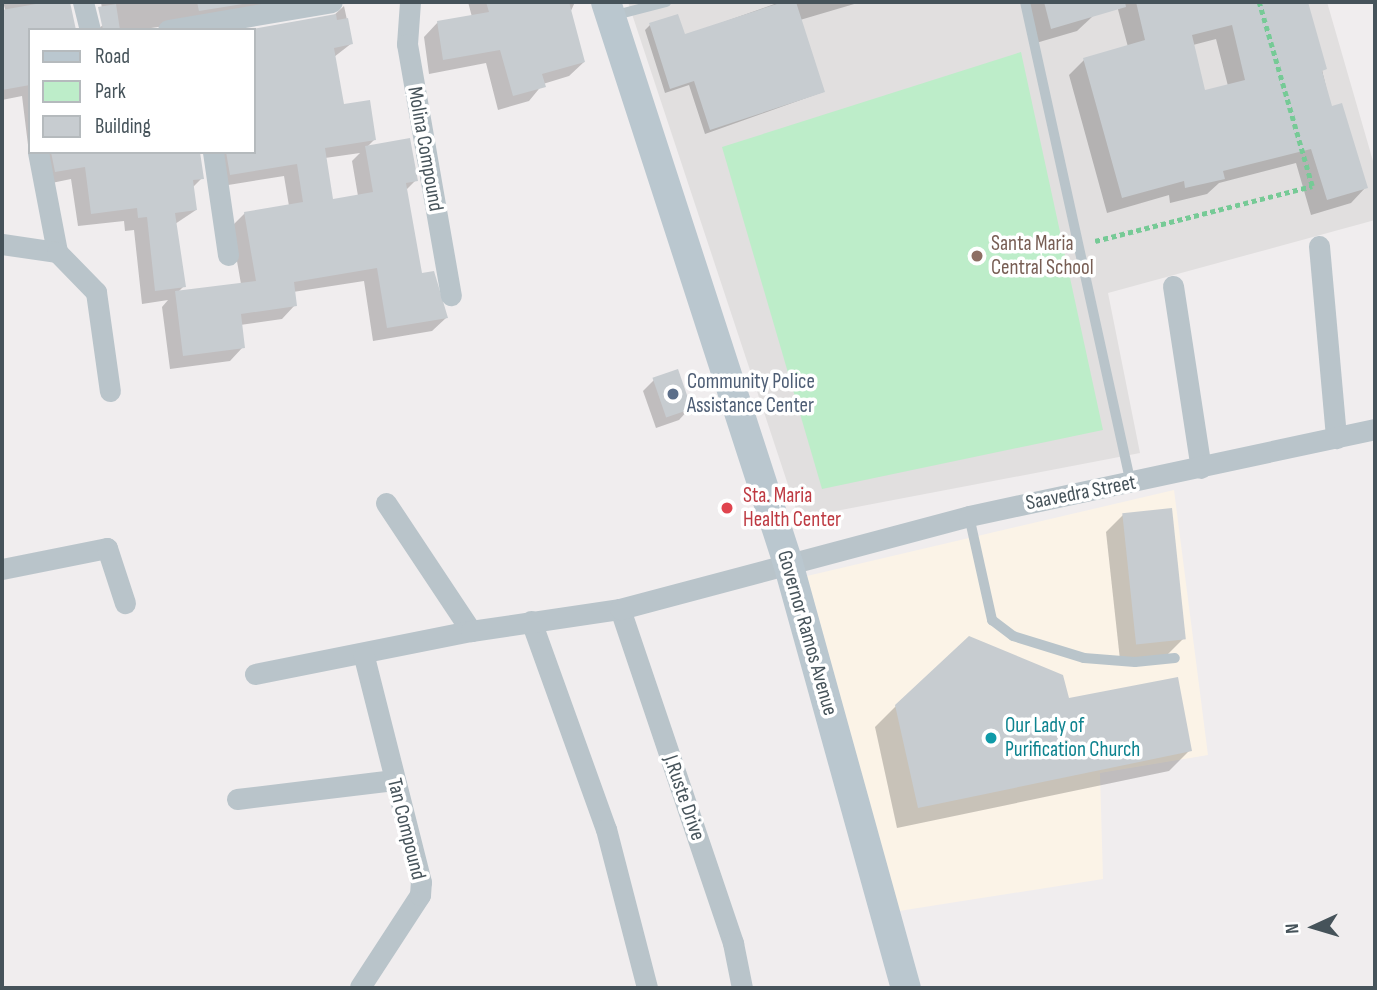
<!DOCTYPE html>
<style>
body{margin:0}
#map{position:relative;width:1377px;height:990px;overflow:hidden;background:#f0edee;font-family:"Sofia Sans Condensed",sans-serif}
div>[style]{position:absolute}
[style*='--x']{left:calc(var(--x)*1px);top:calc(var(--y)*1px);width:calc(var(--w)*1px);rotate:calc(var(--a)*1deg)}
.commercial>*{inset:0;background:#fbf3e7}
.education>*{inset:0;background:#e1dfdf}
.green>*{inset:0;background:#bdedc9}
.shadow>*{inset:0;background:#0003}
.building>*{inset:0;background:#c7ccd0;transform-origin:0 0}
.path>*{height:4.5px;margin-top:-2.25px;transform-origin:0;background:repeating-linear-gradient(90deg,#76ca96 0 5px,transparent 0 8.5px)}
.service>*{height:10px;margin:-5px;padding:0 5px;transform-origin:5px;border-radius:5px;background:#b9c4ca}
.minor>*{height:21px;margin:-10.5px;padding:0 10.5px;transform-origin:10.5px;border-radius:10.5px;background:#b9c4ca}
.secondary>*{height:30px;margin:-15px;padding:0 15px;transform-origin:15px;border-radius:15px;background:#bac7cf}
.dots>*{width:19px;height:19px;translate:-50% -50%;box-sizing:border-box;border:4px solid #fff;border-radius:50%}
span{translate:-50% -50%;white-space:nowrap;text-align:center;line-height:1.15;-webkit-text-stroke:7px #fff;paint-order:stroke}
.street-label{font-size:21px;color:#46535a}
.education-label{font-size:21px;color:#785e54}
.left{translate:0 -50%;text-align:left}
.service-label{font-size:21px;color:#4e5e75}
.health-label{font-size:21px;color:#be3a42}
.culture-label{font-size:21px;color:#0d838f}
.frame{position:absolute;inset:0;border:4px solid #46535a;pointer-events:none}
.legend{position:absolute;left:28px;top:28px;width:228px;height:126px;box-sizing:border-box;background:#fff;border:2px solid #b5babd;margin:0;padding:9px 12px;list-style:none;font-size:21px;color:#46535a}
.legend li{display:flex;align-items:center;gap:14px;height:35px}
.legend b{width:35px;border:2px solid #b5babd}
.north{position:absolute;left:1279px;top:892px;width:70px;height:70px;-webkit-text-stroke:5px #fff;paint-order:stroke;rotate:266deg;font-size:19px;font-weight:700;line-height:28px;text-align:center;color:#46535a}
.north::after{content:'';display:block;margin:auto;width:24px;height:32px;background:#46535a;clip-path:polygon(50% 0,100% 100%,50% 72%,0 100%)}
</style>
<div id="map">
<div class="commercial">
<div style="clip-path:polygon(1174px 490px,1208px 755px,1100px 773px,1103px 879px,899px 911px,807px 576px)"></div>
</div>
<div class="education">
<div style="clip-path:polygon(628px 2px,1327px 2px,1375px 168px,1375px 220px,1108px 293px,1140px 453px,799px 518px)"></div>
</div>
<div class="green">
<div style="clip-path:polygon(1021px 52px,1103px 430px,822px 489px,722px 147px)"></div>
</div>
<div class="shadow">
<div style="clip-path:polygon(evenodd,3px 2px,64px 2px,71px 30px,30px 30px,30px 152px,254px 152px,254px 30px,332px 17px,344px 6px,352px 43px,334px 57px,342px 106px,375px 139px,367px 147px,416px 180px,406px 190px,420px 276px,446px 318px,432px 331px,373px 341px,364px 281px,293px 292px,295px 305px,282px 319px,240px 325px,243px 347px,230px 361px,170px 369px,162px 307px,168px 300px,142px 304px,134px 230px,125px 231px,124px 221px,78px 226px,71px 179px,42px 185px,29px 153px,22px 96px,2px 100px,2px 17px,7px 16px,3px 2px,203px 152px,216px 187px,284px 176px,289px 206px,245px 213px,231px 227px,241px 284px,177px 293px,184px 286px,175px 224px,196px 210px,192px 188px,202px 178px,198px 153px,203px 152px,3px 2px,360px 153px,352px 161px,358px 196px,332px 201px,325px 158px,360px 153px)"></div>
<div style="clip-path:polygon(101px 2px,337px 2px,137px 30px,97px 30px,104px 24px)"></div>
<div style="clip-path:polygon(468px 2px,575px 2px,570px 13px,584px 62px,569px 76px,543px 84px,529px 101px,498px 110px,486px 63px,429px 74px,424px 37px,438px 22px,472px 17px)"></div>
<div style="clip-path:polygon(780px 2px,861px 2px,800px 20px,823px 92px,705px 134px,689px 85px,665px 93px,645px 30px,650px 25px,684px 36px)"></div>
<div style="clip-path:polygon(1025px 2px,1089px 2px,1093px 16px,1077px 31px,1036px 43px)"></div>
<div style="clip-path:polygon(evenodd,1116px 2px,1306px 2px,1331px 108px,1366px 187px,1351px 203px,1311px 215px,1296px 163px,1219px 183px,1207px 194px,1170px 203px,1169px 195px,1107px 213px,1069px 75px,1084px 60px,1128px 47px,1116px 2px,1216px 39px,1228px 86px,1204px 92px,1193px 45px,1216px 39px)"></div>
<div style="clip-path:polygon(654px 380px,690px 408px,679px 420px,656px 428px,643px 391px)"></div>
<div style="clip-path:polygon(1123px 515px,1184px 638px,1167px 655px,1120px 660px,1106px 532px)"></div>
<div style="clip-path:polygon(1068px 700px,1190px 750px,1169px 771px,897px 828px,875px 727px,896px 706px)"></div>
</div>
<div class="building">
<div style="clip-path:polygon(47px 2px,70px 2px,76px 30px,30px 30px,30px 85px,2px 90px,2px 10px)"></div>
<div style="clip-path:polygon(197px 2px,255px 2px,199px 11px)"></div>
<div style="clip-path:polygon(486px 2px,569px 2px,585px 62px,542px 74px,546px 87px,513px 96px,500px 50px,443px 60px,437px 21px,489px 12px)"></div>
<div style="clip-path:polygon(783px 2px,796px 2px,825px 92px,710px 130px,694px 81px,670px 89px,649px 23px,678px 14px,685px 34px)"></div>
<div style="clip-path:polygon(1044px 2px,1125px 2px,1126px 7px,1051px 29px)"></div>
<div style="clip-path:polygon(evenodd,1136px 2px,1308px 2px,1327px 69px,1322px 71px,1332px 106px,1342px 103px,1368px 188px,1327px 200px,1311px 149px,1223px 171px,1225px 179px,1185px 188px,1184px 181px,1122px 198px,1083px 58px,1145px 40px,1136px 2px,1232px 25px,1245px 80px,1205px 90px,1192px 35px,1232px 25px)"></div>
<div style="clip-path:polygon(116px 4px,120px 30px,103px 30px,98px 7px)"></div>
<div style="clip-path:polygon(336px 14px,337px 20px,348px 18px,353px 44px,334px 48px,344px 104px,370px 100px,376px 140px,325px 148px,333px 199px,373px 192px,365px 146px,410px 138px,418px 181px,406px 183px,422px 273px,434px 271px,448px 318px,387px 328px,377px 268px,294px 282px,297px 306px,241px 314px,245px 348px,183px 356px,175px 291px,256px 281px,244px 212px,303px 202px,297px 164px,230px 175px,226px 152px,254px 152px,254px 30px,247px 30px)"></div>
<div style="clip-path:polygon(51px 152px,200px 152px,204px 179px,193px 180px,197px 210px,175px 213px,186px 287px,155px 291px,147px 217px,138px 218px,137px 208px,91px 214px,85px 167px,55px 172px)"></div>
<div style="left:678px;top:369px;width:42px;height:27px;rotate:71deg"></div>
<div style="left:1172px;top:508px;width:132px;height:50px;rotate:84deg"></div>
<div style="clip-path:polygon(969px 636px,1063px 675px,1069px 698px,1178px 677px,1192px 751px,918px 808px,895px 705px)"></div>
</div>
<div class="path">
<div style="--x:1095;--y:241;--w:224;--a:-14.2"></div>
<div style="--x:1312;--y:186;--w:191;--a:-106.1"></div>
</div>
<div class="service">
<div style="--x:1025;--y:2;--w:493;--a:77.6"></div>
<div style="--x:612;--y:16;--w:56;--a:-14.5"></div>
<div style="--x:969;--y:516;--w:107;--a:77.5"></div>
<div style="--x:992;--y:620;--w:26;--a:37"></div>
<div style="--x:1013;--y:636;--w:74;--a:17.2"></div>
<div style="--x:1084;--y:658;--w:51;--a:4.5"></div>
<div style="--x:1135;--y:662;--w:40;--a:-5.7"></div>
</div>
<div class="minor">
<div style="--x:83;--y:2;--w:29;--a:76"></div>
<div style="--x:410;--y:2;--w:42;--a:94.1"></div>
<div style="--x:407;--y:44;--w:255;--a:80.1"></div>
<div style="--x:168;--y:30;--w:166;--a:-9.7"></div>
<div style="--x:38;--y:152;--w:102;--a:79.2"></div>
<div style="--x:213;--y:152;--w:104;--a:81.7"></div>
<div style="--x:2;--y:244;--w:56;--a:8.3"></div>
<div style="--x:57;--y:252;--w:56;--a:45.7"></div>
<div style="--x:96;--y:292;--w:100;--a:82"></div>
<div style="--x:1319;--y:246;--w:193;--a:84.9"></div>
<div style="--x:1173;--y:286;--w:184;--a:81.3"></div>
<div style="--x:386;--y:503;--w:154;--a:56.4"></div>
<div style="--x:2;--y:569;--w:107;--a:-11.3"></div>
<div style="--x:107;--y:548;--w:58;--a:71.9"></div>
<div style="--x:620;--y:609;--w:353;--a:71.3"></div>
<div style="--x:733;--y:943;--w:46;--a:78.7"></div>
<div style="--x:531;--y:621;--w:221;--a:70.2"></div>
<div style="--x:606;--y:829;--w:164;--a:75.5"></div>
<div style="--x:255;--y:674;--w:220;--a:-11.3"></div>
<div style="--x:471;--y:631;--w:151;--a:-8.4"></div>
<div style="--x:620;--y:609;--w:361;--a:-14.9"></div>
<div style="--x:969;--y:516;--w:415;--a:-12.1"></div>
<div style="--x:237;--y:799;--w:158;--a:-6.9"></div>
<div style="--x:360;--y:987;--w:110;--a:-56.9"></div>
<div style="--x:420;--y:895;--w:13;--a:-86"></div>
<div style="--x:421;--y:882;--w:233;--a:-104.2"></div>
</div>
<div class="secondary">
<div style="--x:606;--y:2;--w:590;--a:72.03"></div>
<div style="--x:788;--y:563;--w:441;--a:74.5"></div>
</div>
<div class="dots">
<div style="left:977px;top:256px;background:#8d6e63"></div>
<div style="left:673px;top:394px;background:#5c6f8a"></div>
<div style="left:727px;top:508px;background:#e0444e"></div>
<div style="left:991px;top:738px;background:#0f9aa8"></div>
</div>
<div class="street-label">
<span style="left:425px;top:149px;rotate:80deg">Molina Compound</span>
<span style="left:1081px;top:493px;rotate:-11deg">Saavedra Street</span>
<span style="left:807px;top:633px;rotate:74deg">Governor Ramos Avenue</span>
<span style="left:684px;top:798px;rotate:71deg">J.Ruste Drive</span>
<span style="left:406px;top:829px;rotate:76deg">Tan Compound</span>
</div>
<div class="education-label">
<span class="left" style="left:991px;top:256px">Santa Maria<br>Central School</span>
</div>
<div class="service-label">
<span class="left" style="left:687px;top:394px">Community Police<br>Assistance Center</span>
</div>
<div class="health-label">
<span class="left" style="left:743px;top:508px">Sta. Maria<br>Health Center</span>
</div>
<div class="culture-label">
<span class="left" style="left:1005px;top:738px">Our Lady of<br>Purification Church</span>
</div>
<div class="frame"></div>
<ul class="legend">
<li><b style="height:9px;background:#bac7cf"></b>Road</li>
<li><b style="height:19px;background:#bdedc9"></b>Park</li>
<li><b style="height:19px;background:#c7ccd0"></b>Building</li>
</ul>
<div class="north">N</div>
</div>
